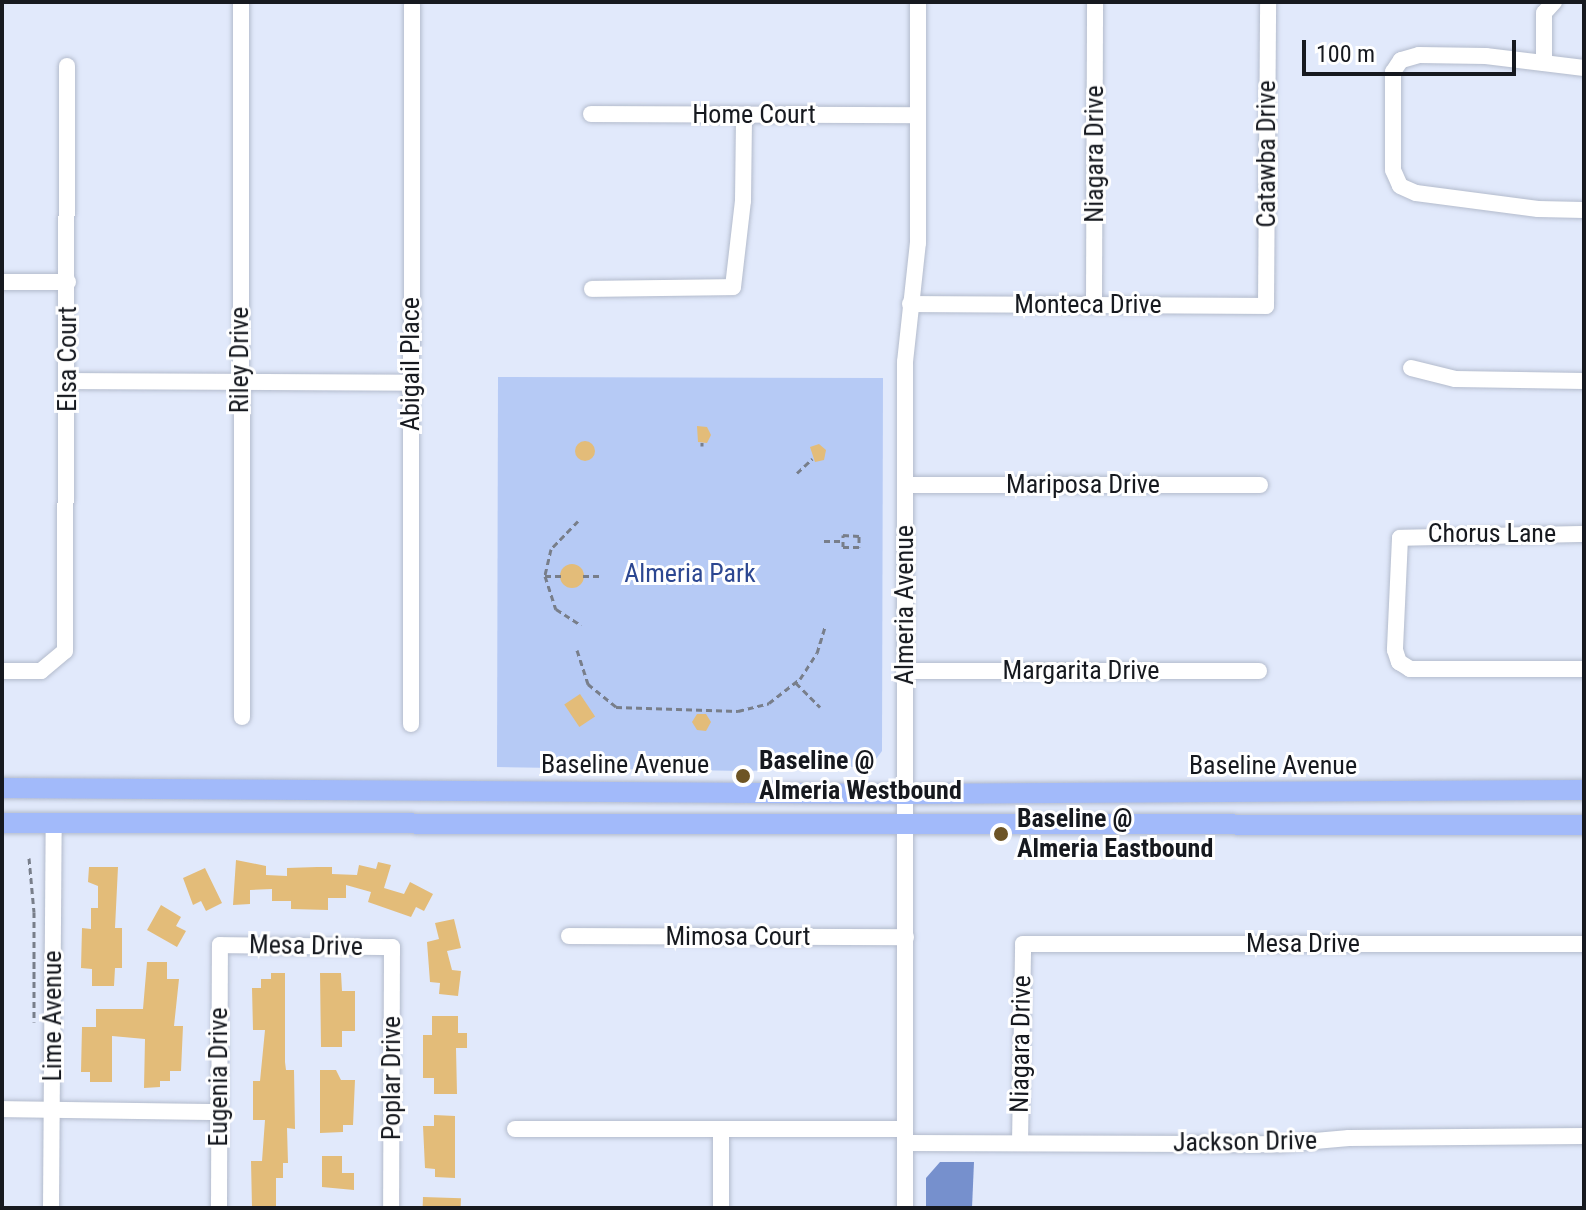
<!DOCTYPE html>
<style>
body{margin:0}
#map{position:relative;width:1586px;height:1210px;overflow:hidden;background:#e1e9fb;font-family:"Roboto Condensed",sans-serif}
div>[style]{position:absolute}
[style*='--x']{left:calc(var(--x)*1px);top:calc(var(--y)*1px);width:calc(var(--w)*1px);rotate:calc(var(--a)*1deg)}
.green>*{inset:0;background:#b6caf5}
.water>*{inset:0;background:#7690cd}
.building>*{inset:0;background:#e3bc79;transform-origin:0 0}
.round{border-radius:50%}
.path>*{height:3px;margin-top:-1.5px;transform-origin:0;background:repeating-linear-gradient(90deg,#787e8a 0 6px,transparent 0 10px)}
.roads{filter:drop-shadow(0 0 2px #b3bbcc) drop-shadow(0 0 2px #b3bbcc)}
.minor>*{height:16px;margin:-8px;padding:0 8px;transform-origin:8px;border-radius:8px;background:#fff}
.major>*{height:20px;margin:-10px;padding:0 10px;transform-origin:10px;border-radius:10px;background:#a2bafa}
.dots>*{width:22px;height:22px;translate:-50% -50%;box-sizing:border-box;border:4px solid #fff;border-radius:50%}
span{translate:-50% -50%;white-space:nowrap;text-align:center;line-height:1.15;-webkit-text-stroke:6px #fff;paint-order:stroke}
.street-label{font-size:26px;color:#16191f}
.park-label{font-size:26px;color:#2c4791}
.poi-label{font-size:26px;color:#16191f;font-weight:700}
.left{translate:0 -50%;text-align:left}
.frame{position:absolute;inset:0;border:4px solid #16191f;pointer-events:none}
.scale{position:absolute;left:1302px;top:40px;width:214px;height:36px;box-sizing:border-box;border:4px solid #16191f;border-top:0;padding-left:10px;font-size:24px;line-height:28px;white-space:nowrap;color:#16191f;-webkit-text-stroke:6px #fff;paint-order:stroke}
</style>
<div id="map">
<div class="green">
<div style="clip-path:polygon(498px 377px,883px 378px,882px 751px,871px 766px,747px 771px,497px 767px)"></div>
</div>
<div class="water">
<div style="clip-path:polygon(940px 1162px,974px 1162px,972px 1208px,926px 1208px,926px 1178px)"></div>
</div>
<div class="building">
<div style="clip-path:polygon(697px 426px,707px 427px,711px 435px,707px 443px,698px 442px)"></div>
<div class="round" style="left:575px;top:441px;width:20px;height:20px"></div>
<div style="clip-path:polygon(819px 444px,826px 450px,824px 460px,815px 462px,810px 447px)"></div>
<div class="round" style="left:560px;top:564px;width:24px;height:24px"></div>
<div style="left:580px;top:694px;width:27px;height:19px;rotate:56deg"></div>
<div style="clip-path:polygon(697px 714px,706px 714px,711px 722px,706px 731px,697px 730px,692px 722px)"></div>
<div style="clip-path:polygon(236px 860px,266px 866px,266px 875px,287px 876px,287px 868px,317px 867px,332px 867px,332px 874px,357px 875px,359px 865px,376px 869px,378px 862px,391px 865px,384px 888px,404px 894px,410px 882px,433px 894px,424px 911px,416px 907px,411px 917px,368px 902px,371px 892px,346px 885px,346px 898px,328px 898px,328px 910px,291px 909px,291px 901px,272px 901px,272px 889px,250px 890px,250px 904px,233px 905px)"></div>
<div style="clip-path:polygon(89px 867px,118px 867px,115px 928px,122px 928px,122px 968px,115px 968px,114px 986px,92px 986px,92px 969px,81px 968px,82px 928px,91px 929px,91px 908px,98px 908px,98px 886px,88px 882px)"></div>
<div style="clip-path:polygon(205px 868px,222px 903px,206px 911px,201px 901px,193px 905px,183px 878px)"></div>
<div style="clip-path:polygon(161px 905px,181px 917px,176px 926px,186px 931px,177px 947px,147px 930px)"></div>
<div style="clip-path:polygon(454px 919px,461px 948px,447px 951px,452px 970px,461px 971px,458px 996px,439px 994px,440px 983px,430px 982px,427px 942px,439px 939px,435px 923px)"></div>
<div style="clip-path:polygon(147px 962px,167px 962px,167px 979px,179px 979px,174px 1026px,183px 1026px,181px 1071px,170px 1071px,170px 1081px,160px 1081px,160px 1087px,144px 1088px,145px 1039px,112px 1036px,112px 1082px,90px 1082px,90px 1072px,81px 1072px,82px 1027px,96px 1027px,96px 1009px,143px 1009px)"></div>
<div style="clip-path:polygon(271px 973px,285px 973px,285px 1062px,286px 1070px,294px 1070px,295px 1129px,287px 1128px,288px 1163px,283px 1163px,283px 1178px,276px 1178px,276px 1208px,252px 1208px,251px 1161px,262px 1161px,265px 1120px,253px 1120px,253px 1081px,260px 1081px,265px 1030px,253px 1030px,252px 988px,261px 988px,261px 979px,271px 979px)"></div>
<div style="clip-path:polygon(320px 973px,341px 973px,342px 991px,355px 991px,355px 1031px,342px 1031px,342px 1047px,321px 1047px)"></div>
<div style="clip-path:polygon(432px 1016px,458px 1016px,458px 1033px,467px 1033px,467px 1048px,456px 1048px,457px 1094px,434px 1094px,434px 1078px,423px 1078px,423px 1035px,432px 1035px)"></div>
<div style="clip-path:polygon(320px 1070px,336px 1070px,341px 1080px,355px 1080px,353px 1125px,343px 1125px,343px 1132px,320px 1133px)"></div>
<div style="clip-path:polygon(434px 1115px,455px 1116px,455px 1178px,435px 1177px,435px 1169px,425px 1168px,423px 1126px,434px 1126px)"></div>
<div style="clip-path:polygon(322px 1156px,342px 1156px,342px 1173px,354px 1173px,354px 1190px,322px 1187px)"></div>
<div style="left:423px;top:1197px;width:38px;height:11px;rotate:2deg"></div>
</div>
<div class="path">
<div style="--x:702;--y:442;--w:4;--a:90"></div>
<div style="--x:797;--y:473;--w:21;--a:-43"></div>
<div style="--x:578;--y:521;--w:39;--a:134"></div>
<div style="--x:551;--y:549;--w:28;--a:103"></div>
<div style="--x:545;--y:576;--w:35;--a:72"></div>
<div style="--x:556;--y:609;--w:30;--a:33"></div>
<div style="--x:843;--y:535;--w:16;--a:4"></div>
<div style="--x:859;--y:536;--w:11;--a:90"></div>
<div style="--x:859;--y:547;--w:16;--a:180"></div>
<div style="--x:843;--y:547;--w:12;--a:-90"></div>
<div style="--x:824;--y:541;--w:19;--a:0"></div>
<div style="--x:545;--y:576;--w:16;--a:0"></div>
<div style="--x:583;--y:576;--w:16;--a:0"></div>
<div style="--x:577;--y:650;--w:36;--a:72"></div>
<div style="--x:588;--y:684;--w:36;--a:39"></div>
<div style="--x:616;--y:707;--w:122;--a:1.9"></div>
<div style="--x:738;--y:711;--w:32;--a:-14"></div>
<div style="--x:769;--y:703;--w:39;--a:-38"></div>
<div style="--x:800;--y:679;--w:31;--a:-57"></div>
<div style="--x:817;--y:653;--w:28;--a:-73"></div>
<div style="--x:796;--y:683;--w:34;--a:45"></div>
<div style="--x:29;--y:858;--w:54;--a:84.7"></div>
<div style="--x:34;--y:912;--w:110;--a:90"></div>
</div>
<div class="roads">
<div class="minor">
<div style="--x:241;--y:2;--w:715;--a:89.92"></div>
<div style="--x:1544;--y:63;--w:50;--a:-90"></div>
<div style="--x:1544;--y:13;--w:15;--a:-48"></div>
<div style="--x:1584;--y:68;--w:99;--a:-173"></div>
<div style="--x:1486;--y:56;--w:67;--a:-179.1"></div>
<div style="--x:1419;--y:55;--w:19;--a:164"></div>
<div style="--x:1401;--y:60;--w:14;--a:124"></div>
<div style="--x:1393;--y:72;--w:98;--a:90"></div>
<div style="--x:1393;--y:170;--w:17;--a:66"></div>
<div style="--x:1400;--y:186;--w:17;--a:24"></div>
<div style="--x:1416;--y:193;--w:123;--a:7.5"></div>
<div style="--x:1538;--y:209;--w:46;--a:1.2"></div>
<div style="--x:591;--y:114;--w:326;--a:0.2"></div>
<div style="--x:2;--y:282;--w:66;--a:0"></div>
<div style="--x:592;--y:289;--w:141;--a:-0.8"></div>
<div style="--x:733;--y:287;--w:87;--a:-83.4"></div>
<div style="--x:743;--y:201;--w:85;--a:-89.3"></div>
<div style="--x:910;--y:304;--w:356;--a:0.3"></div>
<div style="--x:1266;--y:306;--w:304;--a:-89.6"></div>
<div style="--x:1094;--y:305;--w:303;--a:-89.8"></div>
<div style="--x:1411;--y:368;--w:45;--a:14"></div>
<div style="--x:1455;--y:379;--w:129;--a:0.9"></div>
<div style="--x:67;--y:381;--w:344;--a:0.3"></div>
<div style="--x:905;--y:485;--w:355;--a:0"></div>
<div style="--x:1584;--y:534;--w:184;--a:178.8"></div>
<div style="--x:1400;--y:538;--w:112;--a:92.6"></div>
<div style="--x:1395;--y:650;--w:13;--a:72"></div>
<div style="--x:1399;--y:662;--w:13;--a:32"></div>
<div style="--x:1410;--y:669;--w:174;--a:0"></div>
<div style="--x:2;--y:671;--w:39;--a:0"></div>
<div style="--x:41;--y:671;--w:31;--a:-40"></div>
<div style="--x:65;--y:651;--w:585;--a:-89.8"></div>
<div style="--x:904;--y:671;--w:355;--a:0"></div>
<div style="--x:411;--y:724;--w:719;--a:-89.92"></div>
<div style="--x:569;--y:936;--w:337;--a:0.2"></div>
<div style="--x:2;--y:1109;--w:217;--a:0.8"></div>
<div style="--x:515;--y:1129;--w:390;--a:0"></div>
<div style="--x:905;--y:1143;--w:376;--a:0.2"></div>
<div style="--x:1281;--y:1144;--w:68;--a:-5"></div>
<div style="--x:1349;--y:1138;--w:235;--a:-0.5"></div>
<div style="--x:1020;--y:1143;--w:199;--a:-89.1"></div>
<div style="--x:1023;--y:944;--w:561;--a:0"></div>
<div style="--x:51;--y:1208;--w:385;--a:-89.6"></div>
<div style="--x:219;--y:1208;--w:263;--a:-89.8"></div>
<div style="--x:220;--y:945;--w:172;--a:0.7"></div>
<div style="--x:392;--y:947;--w:261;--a:90.2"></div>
<div style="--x:721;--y:1208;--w:78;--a:-90"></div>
<div style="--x:905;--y:1208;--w:846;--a:-90"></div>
<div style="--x:905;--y:362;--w:120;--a:-83.8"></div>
<div style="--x:918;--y:243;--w:241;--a:-90"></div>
</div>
<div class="major">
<div style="--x:2;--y:788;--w:903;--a:0.38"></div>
<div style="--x:905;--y:794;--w:679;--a:-0.34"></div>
<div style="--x:2;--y:823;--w:1582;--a:0.07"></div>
</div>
</div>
<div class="dots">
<div style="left:743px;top:776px;background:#6d5425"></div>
<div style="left:1001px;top:834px;background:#6d5425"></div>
</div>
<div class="street-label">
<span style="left:754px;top:115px">Home Court</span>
<span style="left:1095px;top:154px;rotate:-90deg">Niagara Drive</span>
<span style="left:1267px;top:154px;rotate:-90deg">Catawba Drive</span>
<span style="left:1088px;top:305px">Monteca Drive</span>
<span style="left:68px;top:359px;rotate:-90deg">Elsa Court</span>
<span style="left:240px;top:360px;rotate:-90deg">Riley Drive</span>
<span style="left:411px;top:364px;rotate:-90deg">Abigail Place</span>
<span style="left:1083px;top:485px">Mariposa Drive</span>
<span style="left:1492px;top:534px">Chorus Lane</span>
<span style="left:905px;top:605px;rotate:-90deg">Almeria Avenue</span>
<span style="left:1081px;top:671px">Margarita Drive</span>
<span style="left:625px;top:765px">Baseline Avenue</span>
<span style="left:1273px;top:766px">Baseline Avenue</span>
<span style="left:738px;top:937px">Mimosa Court</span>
<span style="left:1303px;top:944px">Mesa Drive</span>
<span style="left:306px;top:946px;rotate:1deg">Mesa Drive</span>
<span style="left:53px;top:1016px;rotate:-90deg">Lime Avenue</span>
<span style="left:1021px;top:1044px;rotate:-89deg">Niagara Drive</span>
<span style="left:219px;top:1077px;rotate:-90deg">Eugenia Drive</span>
<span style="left:392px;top:1078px;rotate:-90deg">Poplar Drive</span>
<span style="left:1245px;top:1142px;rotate:-1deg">Jackson Drive</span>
</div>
<div class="park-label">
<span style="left:690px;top:574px">Almeria Park</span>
</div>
<div class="poi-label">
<span class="left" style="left:759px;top:776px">Baseline @<br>Almeria Westbound</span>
<span class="left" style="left:1017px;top:834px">Baseline @<br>Almeria Eastbound</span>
</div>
<div class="frame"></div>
<div class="scale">100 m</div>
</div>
